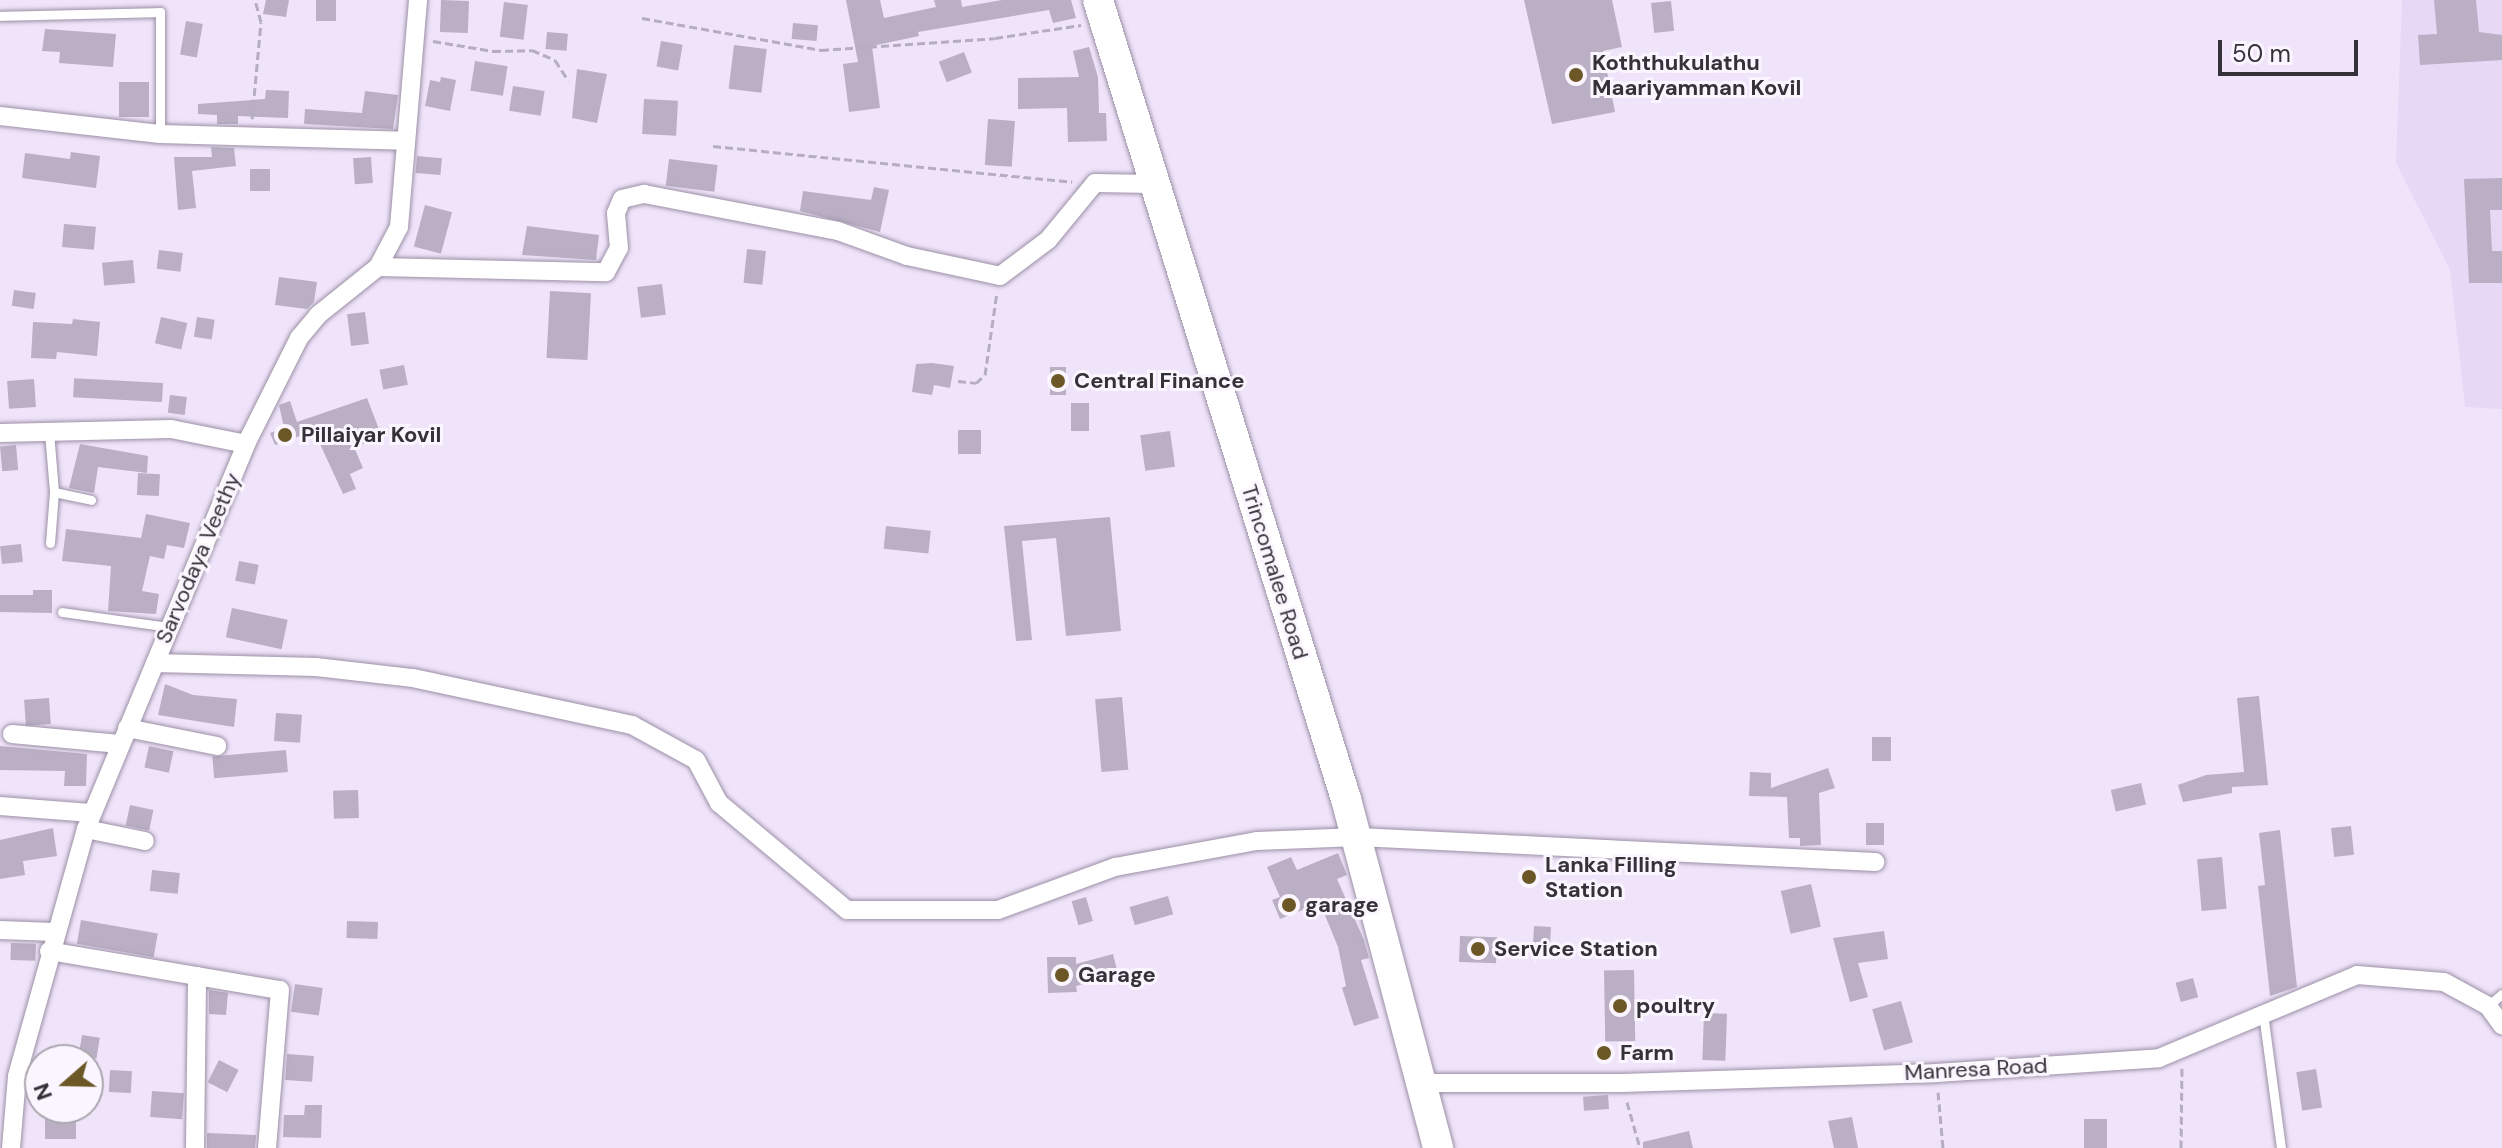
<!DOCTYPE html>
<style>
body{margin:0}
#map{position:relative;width:2502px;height:1148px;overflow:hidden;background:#f0e4fb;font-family:"DM Sans",sans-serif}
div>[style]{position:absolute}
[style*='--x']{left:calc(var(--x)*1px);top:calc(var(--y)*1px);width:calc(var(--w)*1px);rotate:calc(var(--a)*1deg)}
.built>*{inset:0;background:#e7d8f5}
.building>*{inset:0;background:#baafc4;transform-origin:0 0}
.path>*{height:3px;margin-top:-1.5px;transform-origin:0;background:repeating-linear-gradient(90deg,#b6adbf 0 8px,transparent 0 12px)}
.roads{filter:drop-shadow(0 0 2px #9b90a5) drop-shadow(0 0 2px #9b90a5)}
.service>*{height:9px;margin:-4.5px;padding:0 4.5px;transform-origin:4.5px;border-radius:4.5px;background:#fff}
.minor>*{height:18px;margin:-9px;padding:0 9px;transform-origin:9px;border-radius:9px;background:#fff}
.trunk>*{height:30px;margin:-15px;padding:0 15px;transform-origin:15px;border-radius:15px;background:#fff}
.dots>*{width:22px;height:22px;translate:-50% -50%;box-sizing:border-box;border:4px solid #faf5fe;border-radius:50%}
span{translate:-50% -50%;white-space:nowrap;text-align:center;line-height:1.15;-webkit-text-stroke:6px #faf5fe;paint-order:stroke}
.poi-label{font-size:22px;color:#353139;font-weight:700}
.left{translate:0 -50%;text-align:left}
.street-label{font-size:22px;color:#353139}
.north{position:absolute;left:24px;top:1044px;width:80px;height:80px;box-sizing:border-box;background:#faf5fe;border:2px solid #aba7af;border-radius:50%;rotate:250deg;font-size:22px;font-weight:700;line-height:32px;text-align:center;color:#353139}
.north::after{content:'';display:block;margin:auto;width:28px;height:36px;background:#6c5726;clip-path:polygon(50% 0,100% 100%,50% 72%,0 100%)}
.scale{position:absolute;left:2218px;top:40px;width:140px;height:36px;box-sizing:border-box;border:4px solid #353139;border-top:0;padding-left:10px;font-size:24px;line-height:28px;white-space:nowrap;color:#353139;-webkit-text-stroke:6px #faf5fe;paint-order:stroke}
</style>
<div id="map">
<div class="built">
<div style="clip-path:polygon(2402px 0,2502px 0,2502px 409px,2465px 407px,2450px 270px,2396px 163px)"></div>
</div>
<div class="building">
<div style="clip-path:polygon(266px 0,289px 0,286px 17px,263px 14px)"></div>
<div style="left:316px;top:0;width:20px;height:21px"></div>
<div style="left:441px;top:0;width:28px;height:32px;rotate:2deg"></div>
<div style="clip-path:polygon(846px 0,880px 0,884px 18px,936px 7px,934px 0,961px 0,962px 7px,1002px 0,1071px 0,1076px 18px,1053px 23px,1049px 10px,918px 32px,919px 36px,872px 46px,880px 108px,849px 112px,843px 64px,858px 62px)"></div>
<div style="clip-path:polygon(1524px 0,1612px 0,1622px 47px,1603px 51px,1615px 112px,1552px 124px)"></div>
<div style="clip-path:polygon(2434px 0,2476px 0,2479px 32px,2502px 35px,2502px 60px,2420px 65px,2418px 35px,2437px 34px)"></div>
<div style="left:1671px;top:1px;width:30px;height:20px;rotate:84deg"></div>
<div style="left:504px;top:2px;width:24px;height:35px;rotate:7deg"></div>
<div style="left:186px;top:21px;width:17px;height:34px;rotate:10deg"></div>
<div style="left:793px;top:23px;width:25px;height:16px;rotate:5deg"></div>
<div style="clip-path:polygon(45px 29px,116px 34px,113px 67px,59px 63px,60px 52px,42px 51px)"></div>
<div style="left:547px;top:32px;width:21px;height:17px;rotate:5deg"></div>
<div style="left:661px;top:41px;width:22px;height:26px;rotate:10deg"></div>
<div style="left:734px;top:45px;width:33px;height:44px;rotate:7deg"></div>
<div style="clip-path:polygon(1089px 47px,1098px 77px,1099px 113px,1106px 113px,1107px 141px,1068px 142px,1067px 108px,1018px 109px,1018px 78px,1079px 77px,1073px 51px)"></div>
<div style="left:964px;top:52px;width:22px;height:27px;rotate:69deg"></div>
<div style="left:475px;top:61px;width:33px;height:30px;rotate:9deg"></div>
<div style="clip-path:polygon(577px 69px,607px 74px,597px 123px,572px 118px)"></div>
<div style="clip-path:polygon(441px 77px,456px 80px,450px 111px,425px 106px,430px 80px,440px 82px)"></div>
<div style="left:119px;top:82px;width:30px;height:35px"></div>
<div style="left:513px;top:86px;width:32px;height:25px;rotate:9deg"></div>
<div style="clip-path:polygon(266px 90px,289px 91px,288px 118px,238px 116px,238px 124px,217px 124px,217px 115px,198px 114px,198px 104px,265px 99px)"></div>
<div style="clip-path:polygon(365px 91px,398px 95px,393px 129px,304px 124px,305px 109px,362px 113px)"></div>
<div style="left:644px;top:99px;width:34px;height:35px;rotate:3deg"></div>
<div style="left:988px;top:119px;width:27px;height:46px;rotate:4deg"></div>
<div style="clip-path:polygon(211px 147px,234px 148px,236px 166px,192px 171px,196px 208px,178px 210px,174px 157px,212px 157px)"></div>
<div style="clip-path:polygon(71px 152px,100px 156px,96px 188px,22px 178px,25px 153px,70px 159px)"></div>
<div style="left:417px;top:156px;width:25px;height:17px;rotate:5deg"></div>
<div style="left:371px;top:157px;width:26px;height:18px;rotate:86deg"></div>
<div style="left:669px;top:159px;width:49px;height:27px;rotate:7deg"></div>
<div style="left:250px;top:169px;width:20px;height:22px"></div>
<div style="clip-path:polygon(2502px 178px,2502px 210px,2490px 210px,2492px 251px,2502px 251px,2502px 283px,2469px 283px,2464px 179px)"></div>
<div style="clip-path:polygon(874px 187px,889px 190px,880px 232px,800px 211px,803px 191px,871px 200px)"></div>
<div style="left:425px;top:205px;width:28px;height:43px;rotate:15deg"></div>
<div style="left:64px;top:224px;width:32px;height:23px;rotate:5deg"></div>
<div style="clip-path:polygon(527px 226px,599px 235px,596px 260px,522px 255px)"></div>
<div style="left:747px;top:249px;width:19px;height:34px;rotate:6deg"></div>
<div style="left:159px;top:250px;width:24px;height:19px;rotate:7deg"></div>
<div style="left:133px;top:260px;width:23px;height:31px;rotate:85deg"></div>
<div style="clip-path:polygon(279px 277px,317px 282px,314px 302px,307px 309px,275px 305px)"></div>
<div style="left:662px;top:284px;width:31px;height:25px;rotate:83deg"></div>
<div style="left:14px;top:290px;width:22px;height:16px;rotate:8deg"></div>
<div style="left:550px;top:291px;width:41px;height:67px;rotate:3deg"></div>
<div style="left:365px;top:312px;width:32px;height:18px;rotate:83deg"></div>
<div style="left:161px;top:317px;width:27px;height:27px;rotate:13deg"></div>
<div style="left:197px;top:317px;width:18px;height:20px;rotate:9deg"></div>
<div style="clip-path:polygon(73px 319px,100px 322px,97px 356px,57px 352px,56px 359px,31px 358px,33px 322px,72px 324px)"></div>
<div style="clip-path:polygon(932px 363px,954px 366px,950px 388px,934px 385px,932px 395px,912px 392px,916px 364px)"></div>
<div style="left:404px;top:365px;width:20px;height:25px;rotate:79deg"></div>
<div style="left:1050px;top:367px;width:16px;height:28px"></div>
<div style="left:34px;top:379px;width:28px;height:27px;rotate:86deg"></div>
<div style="left:163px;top:383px;width:19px;height:89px;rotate:93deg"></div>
<div style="left:170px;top:395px;width:17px;height:18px;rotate:7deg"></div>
<div style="clip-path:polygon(367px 398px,382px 437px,354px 447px,363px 468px,350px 474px,356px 489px,343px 494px,314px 431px,275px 445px,270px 433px,284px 428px,279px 405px,290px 401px,297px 422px)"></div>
<div style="left:1071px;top:403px;width:18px;height:28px"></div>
<div style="left:958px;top:430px;width:23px;height:24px"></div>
<div style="left:1170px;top:431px;width:36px;height:30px;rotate:82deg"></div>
<div style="clip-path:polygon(80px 444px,148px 456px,147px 473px,98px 467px,94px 493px,69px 488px)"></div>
<div style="left:16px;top:445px;width:25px;height:16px;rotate:85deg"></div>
<div style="left:138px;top:473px;width:22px;height:22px;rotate:3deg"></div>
<div style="clip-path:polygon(146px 514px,190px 523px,184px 548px,167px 545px,164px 559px,150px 556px,142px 591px,159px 594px,156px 614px,108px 611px,111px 566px,62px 561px,66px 529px,141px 538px)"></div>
<div style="clip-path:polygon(1110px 517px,1121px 631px,1066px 636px,1056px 538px,1022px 541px,1032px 640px,1016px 641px,1004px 526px)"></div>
<div style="left:886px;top:526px;width:45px;height:23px;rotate:6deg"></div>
<div style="left:21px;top:544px;width:18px;height:21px;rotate:84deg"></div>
<div style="left:239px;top:561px;width:20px;height:20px;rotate:11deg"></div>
<div style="clip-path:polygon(33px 590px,52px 590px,52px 613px,0 612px,0 595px,33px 595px)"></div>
<div style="left:232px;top:608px;width:57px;height:30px;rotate:12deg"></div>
<div style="clip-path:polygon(165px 684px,193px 695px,237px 699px,234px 727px,158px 715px)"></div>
<div style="clip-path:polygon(2259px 696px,2268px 785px,2232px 787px,2232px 793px,2183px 802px,2178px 785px,2206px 775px,2244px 772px,2237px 698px)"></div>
<div style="left:1122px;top:697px;width:73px;height:27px;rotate:85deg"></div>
<div style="left:49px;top:698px;width:26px;height:25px;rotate:86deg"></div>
<div style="left:276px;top:713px;width:26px;height:28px;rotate:4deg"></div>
<div style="left:1872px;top:737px;width:19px;height:24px"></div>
<div style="clip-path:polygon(0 746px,87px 754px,86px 786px,64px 786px,65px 771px,0 770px)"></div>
<div style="left:149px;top:746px;width:25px;height:22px;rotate:12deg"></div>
<div style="left:286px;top:750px;width:22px;height:74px;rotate:85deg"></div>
<div style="clip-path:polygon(1828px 768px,1835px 788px,1819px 793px,1821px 845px,1800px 846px,1800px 838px,1789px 838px,1787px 797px,1749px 796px,1750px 772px,1771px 773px,1771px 788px)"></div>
<div style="left:2141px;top:783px;width:22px;height:31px;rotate:77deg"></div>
<div style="left:358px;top:790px;width:28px;height:25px;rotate:88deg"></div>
<div style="left:130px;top:805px;width:24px;height:21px;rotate:12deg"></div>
<div style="left:1866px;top:823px;width:18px;height:22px"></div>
<div style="left:2351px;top:826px;width:29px;height:20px;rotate:84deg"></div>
<div style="clip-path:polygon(53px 828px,57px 856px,23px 861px,25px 875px,0 879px,0 840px)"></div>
<div style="clip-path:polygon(2280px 830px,2297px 987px,2270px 996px,2258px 886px,2265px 885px,2259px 833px)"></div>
<div style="clip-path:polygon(1338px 853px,1347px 875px,1337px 879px,1364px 940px,1369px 958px,1361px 960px,1379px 1018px,1354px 1026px,1342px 988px,1346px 986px,1338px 947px,1320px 903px,1280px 919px,1272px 900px,1280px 897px,1267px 867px,1291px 857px,1297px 870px)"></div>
<div style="left:2222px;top:857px;width:52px;height:25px;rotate:85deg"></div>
<div style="left:152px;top:870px;width:28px;height:21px;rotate:6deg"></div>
<div style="left:1811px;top:884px;width:44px;height:31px;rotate:77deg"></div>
<div style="left:1168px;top:896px;width:19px;height:40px;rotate:74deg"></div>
<div style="left:1086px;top:897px;width:25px;height:15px;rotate:74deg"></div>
<div style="left:81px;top:920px;width:78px;height:24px;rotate:10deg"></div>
<div style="left:347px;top:921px;width:31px;height:17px;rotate:2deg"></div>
<div style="left:1534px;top:926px;width:17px;height:26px;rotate:3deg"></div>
<div style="clip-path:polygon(1884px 931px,1888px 959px,1858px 963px,1868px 997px,1850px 1002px,1833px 938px)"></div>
<div style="left:1460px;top:936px;width:37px;height:26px;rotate:2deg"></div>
<div style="left:11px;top:943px;width:25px;height:17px;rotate:2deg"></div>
<div style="clip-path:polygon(1113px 954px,1118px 974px,1076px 986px,1077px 992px,1048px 993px,1047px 957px,1076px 957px,1076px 964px)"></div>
<div style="left:1634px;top:970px;width:71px;height:30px;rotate:89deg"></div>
<div style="left:2193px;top:978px;width:20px;height:18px;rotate:75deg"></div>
<div style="left:295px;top:984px;width:28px;height:28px;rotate:8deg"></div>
<div style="clip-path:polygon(209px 990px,228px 993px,226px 1015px,209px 1014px)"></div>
<div style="left:1901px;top:1001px;width:43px;height:30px;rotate:74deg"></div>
<div style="left:1704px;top:1013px;width:23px;height:47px;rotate:2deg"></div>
<div style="left:82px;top:1035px;width:18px;height:21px;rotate:9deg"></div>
<div style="left:287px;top:1054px;width:27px;height:26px;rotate:4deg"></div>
<div style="left:219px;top:1060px;width:22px;height:25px;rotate:27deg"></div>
<div style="left:2316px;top:1069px;width:39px;height:20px;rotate:81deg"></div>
<div style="left:110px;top:1070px;width:22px;height:22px;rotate:3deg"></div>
<div style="left:152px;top:1091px;width:32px;height:26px;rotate:4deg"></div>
<div style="left:1608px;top:1095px;width:14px;height:25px;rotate:86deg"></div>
<div style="clip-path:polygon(305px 1105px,322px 1105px,321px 1138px,283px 1137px,284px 1115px,304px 1115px)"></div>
<div style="left:45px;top:1108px;width:31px;height:31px"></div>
<div style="clip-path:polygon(1852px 1117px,1858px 1148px,1834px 1148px,1828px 1121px)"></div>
<div style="left:2107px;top:1119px;width:29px;height:23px;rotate:90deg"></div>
<div style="clip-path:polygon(1689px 1131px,1693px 1148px,1643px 1148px,1643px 1142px)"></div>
<div style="clip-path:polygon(207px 1133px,256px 1135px,255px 1148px,207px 1148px)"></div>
</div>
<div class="path">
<div style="--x:642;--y:18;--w:182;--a:10.1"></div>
<div style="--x:821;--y:50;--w:174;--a:-3.9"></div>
<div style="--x:995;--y:38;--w:87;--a:-8.6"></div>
<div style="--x:433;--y:41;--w:61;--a:9.5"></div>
<div style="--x:493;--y:51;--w:39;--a:-1"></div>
<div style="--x:532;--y:50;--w:25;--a:23"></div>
<div style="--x:555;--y:60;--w:24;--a:57"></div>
<div style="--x:252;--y:119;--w:97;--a:-84.7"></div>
<div style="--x:261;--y:22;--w:23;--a:-105"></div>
<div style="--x:713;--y:146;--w:361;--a:5.7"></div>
<div style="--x:958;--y:381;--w:18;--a:6"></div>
<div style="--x:976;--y:383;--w:12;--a:-42"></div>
<div style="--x:985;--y:375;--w:84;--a:-81.8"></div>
<div style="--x:1938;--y:1092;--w:56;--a:84.9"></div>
<div style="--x:1627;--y:1102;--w:48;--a:74.2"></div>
<div style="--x:2181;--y:1148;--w:80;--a:-89.3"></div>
</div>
<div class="roads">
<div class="service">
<div style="--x:0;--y:16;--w:160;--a:-1.4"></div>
<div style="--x:160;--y:12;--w:122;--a:90"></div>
<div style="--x:49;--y:432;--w:60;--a:85.2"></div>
<div style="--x:54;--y:492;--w:38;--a:12"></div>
<div style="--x:50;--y:543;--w:51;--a:-85.5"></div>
<div style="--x:62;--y:612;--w:108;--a:8"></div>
<div style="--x:2488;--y:1006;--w:18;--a:-41"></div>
<div style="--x:2263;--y:1013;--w:136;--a:82.4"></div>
</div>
<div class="minor">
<div style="--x:0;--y:116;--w:161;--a:6.4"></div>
<div style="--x:160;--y:134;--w:245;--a:1.6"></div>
<div style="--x:378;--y:267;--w:228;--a:1.3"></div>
<div style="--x:606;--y:272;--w:27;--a:-62"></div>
<div style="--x:619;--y:248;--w:35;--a:-95"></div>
<div style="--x:616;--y:213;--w:15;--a:-67"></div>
<div style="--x:622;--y:199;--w:23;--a:-13"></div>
<div style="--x:644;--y:194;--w:197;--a:10.8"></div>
<div style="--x:838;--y:231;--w:73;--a:19.9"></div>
<div style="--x:907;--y:256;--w:95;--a:12.1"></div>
<div style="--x:1000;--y:276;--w:60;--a:-36.9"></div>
<div style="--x:1048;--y:240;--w:74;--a:-50.5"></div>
<div style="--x:1095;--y:183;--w:58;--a:1"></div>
<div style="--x:0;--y:433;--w:171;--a:-1.3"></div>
<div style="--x:171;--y:429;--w:76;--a:11.3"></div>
<div style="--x:155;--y:663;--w:161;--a:1.4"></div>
<div style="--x:316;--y:667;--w:98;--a:6.5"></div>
<div style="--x:413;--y:678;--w:224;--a:12.1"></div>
<div style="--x:632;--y:725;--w:73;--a:28.7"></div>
<div style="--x:696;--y:760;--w:49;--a:61.9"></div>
<div style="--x:719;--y:803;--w:167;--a:39.9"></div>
<div style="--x:847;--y:910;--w:151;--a:0"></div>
<div style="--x:998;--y:910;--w:125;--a:-20.2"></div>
<div style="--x:1115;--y:867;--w:144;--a:-10.4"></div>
<div style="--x:1257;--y:841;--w:101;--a:-2.3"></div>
<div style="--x:1358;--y:837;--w:518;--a:2.77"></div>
<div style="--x:127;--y:728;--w:92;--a:11.3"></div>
<div style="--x:12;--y:734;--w:108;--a:5.3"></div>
<div style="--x:0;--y:806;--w:91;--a:4.4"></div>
<div style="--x:86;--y:829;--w:60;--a:11.5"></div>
<div style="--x:0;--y:930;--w:54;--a:2.1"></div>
<div style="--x:49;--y:951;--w:234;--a:9.6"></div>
<div style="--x:280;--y:990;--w:159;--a:94.7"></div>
<div style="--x:1418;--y:1083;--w:204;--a:0"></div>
<div style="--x:1622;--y:1083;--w:314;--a:-1.8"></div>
<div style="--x:1936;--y:1073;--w:224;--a:-3.8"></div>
<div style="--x:2159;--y:1058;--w:215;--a:-22.7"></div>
<div style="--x:2357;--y:975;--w:87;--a:4.6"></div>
<div style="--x:2444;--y:982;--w:50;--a:28.6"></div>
<div style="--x:2488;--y:1006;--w:24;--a:54"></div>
<div style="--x:11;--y:1148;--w:72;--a:-85.2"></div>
<div style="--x:17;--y:1076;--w:256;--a:-74.4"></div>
<div style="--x:86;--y:829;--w:417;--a:-67.4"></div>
<div style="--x:246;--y:444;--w:119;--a:-63.4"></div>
<div style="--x:299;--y:338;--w:30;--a:-50"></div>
<div style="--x:318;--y:315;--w:77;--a:-38.7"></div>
<div style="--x:378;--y:267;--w:45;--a:-62.3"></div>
<div style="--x:399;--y:227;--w:228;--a:-85.2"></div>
<div style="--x:195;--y:1148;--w:172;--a:-89.3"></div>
</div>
<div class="trunk">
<div style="--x:1098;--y:0;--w:837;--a:72.76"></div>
<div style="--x:1346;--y:799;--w:361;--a:75.2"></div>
</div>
</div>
<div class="dots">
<div style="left:1576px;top:75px;background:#6c5726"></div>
<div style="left:1058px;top:381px;background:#6c5726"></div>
<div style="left:285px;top:435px;background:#6c5726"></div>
<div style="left:1529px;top:877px;background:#6c5726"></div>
<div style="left:1289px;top:905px;background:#6c5726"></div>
<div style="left:1478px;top:949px;background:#6c5726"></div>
<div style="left:1062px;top:975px;background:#6c5726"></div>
<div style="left:1620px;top:1006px;background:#6c5726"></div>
<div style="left:1604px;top:1053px;background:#6c5726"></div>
</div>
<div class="poi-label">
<span class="left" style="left:1592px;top:75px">Koththukulathu<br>Maariyamman Kovil</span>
<span class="left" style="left:1074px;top:381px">Central Finance</span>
<span class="left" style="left:301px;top:435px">Pillaiyar Kovil</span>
<span class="left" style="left:1545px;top:877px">Lanka Filling<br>Station</span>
<span class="left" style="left:1305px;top:905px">garage</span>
<span class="left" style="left:1494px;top:949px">Service Station</span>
<span class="left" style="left:1078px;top:975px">Garage</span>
<span class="left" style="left:1636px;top:1006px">poultry</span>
<span class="left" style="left:1620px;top:1053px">Farm</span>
</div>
<div class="street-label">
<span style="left:198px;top:558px;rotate:-67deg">Sarvodaya Veethy</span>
<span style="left:1275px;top:572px;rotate:73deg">Trincomalee Road</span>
<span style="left:1976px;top:1069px;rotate:-3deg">Manresa Road</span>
</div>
<div class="north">N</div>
<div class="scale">50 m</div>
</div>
